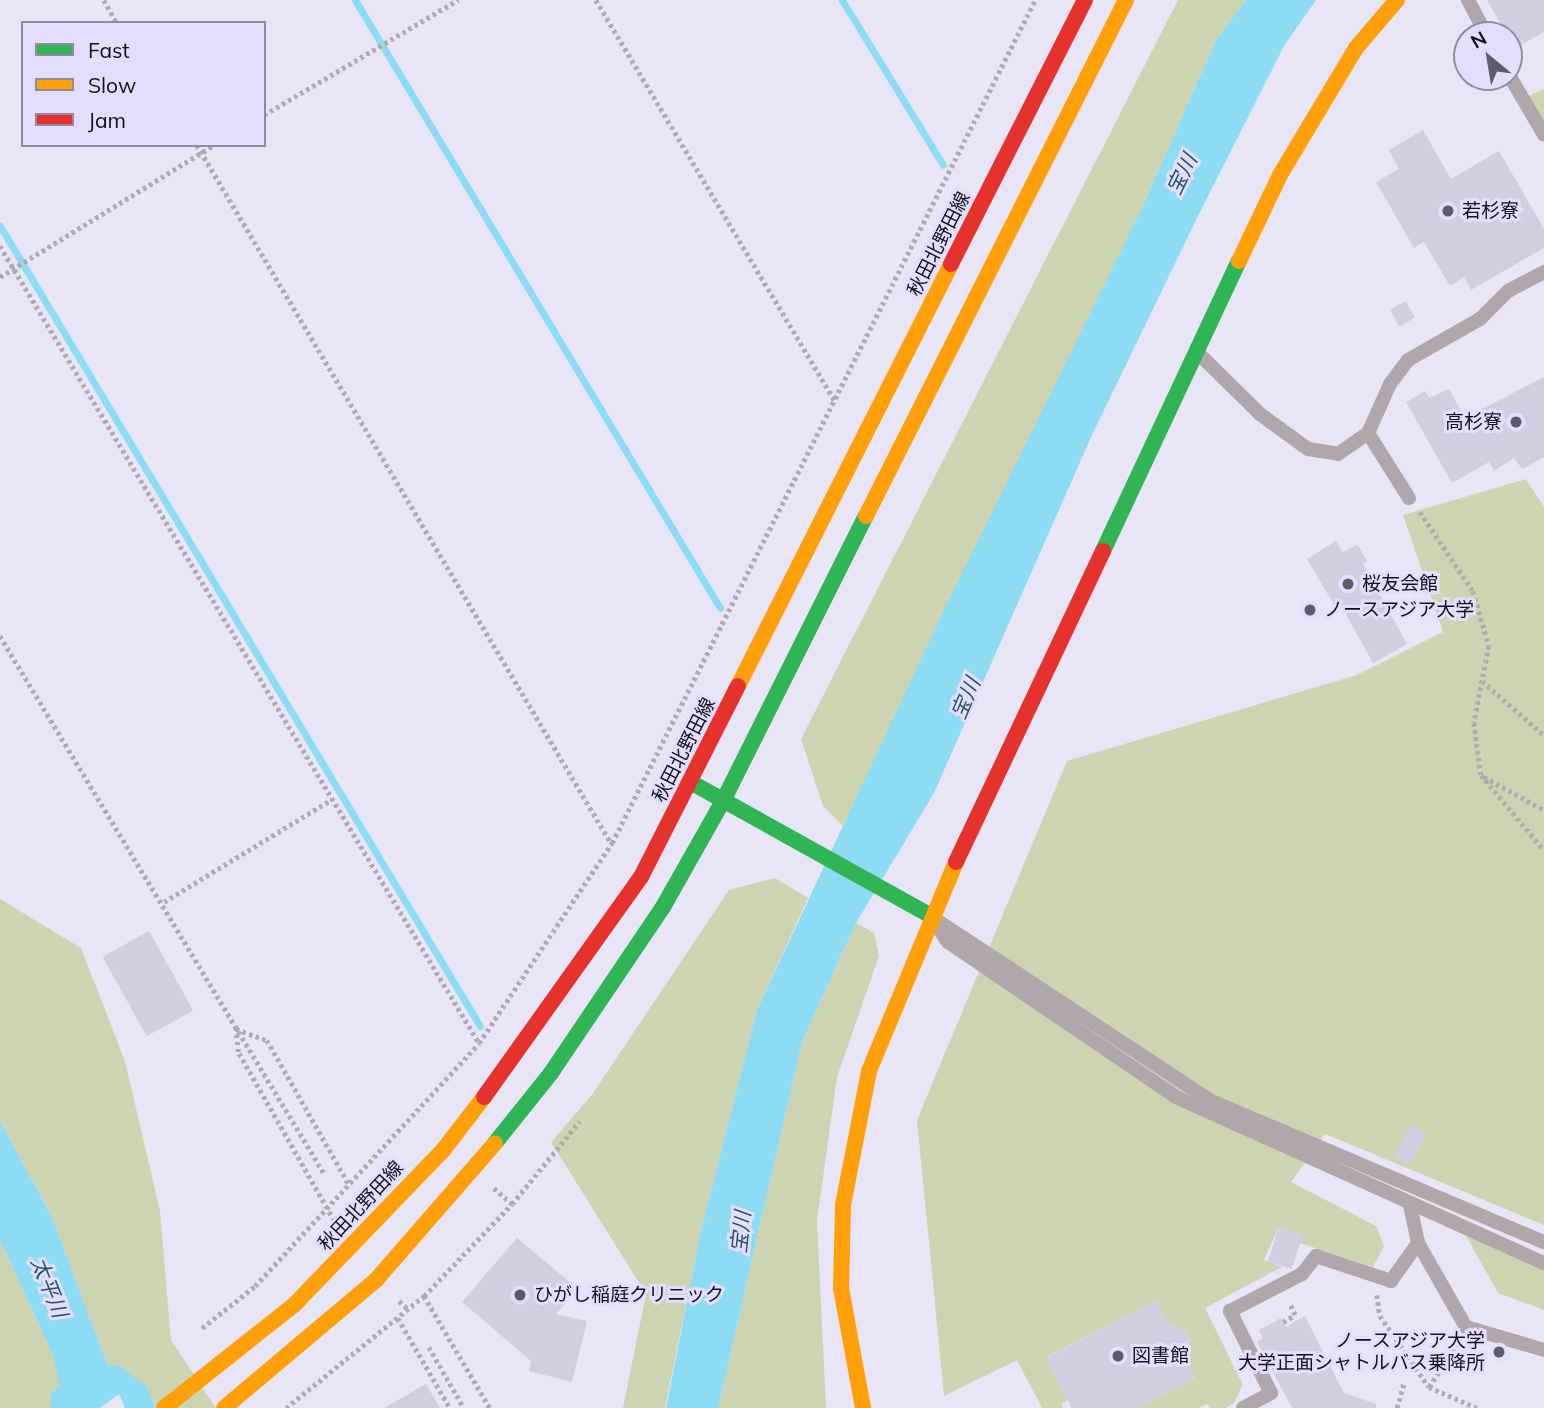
<!DOCTYPE html>
<meta charset="utf-8">
<style>
body{margin:0}
#map{position:relative;width:1544px;height:1408px;overflow:hidden;background:#e8e5f6;font-family:Mulish,"Noto Sans JP",sans-serif}
div>[style]{position:absolute}
[style*='--x']{left:calc(var(--x)*1px);top:calc(var(--y)*1px);width:calc(var(--w)*1px);rotate:calc(var(--a)*1deg)}
.green>*{inset:0;background:#cdd4b2}
.water>*{inset:0;background:#8edcf4}
.stream>*{height:7px;margin:-3.5px;padding:0 3.5px;transform-origin:3.5px;border-radius:3.5px;background:#8edcf4}
.building>*{inset:0;background:#d2cde0;transform-origin:0 0}
.path>*{height:4.5px;margin-top:-2.25px;transform-origin:0;background:repeating-linear-gradient(90deg,#b2aab1 0 3.5px,transparent 0 7px)}
.lane>*{height:14px;margin:-7px;padding:0 7px;transform-origin:7px;border-radius:7px;background:#b1a7ab}
.fast>*{height:16px;margin:-8px;padding:0 8px;transform-origin:8px;border-radius:8px;background:#30b455}
.slow>*{height:16px;margin:-8px;padding:0 8px;transform-origin:8px;border-radius:8px;background:#ff9f0a}
.jam>*{height:16px;margin:-8px;padding:0 8px;transform-origin:8px;border-radius:8px;background:#e5322d}
.dots>*{width:19px;height:19px;translate:-50% -50%;box-sizing:border-box;border:4px solid #e4ddfe;border-radius:50%}
span{translate:-50% -50%;white-space:nowrap;text-align:center;line-height:1.15;-webkit-text-stroke:6px #e4ddfe;paint-order:stroke}
.poi-label{font-size:19px;color:#13101b}
.left{translate:0 -50%;text-align:left}
.right{translate:-100% -50%;text-align:right}
.street-label{font-size:19px;color:#13101b}
.water-label{font-size:21px;color:#245561;font-style:italic}
.legend{position:absolute;left:21px;top:21px;width:245px;height:126px;box-sizing:border-box;background:#e4ddfe;border:2px solid #908ba3;margin:0;padding:9px 12px;list-style:none;font-size:21px;color:#13101b}
.legend li{display:flex;align-items:center;gap:14px;height:35px}
.legend b{width:35px;border:2px solid #908ba3}
.north{position:absolute;left:1453px;top:21px;width:70px;height:70px;box-sizing:border-box;background:#e4ddfe;border:2px solid #908ba3;border-radius:50%;rotate:330deg;font-size:19px;font-weight:700;line-height:28px;text-align:center;color:#13101b}
.north::after{content:'';display:block;margin:auto;width:24px;height:32px;background:#5e5b68;clip-path:polygon(50% 0,100% 100%,50% 72%,0 100%)}
</style>
<div id="map">
<div class="green">
<div style="clip-path:polygon(1178px 0,1246px 0,1216px 40px,1141px 210px,843px 826px,823px 806px,801px 739px)"></div>
<div style="clip-path:polygon(1544px 89px,1544px 124px,1527px 97px)"></div>
<div style="clip-path:polygon(1526px 479px,1544px 507px,1544px 1225px,1325px 1134px,1291px 1182px,1376px 1226px,1384px 1246px,1373px 1267px,1300px 1243px,1302px 1235px,1279px 1227px,1264px 1260px,1282px 1267px,1205px 1308px,1243px 1385px,1234px 1403px,1226px 1408px,1210px 1408px,1207px 1404px,1199px 1408px,1136px 1408px,1195px 1378px,1183px 1359px,1189px 1349px,1188px 1333px,1168px 1322px,1156px 1301px,1047px 1357px,1068px 1400px,1061px 1404px,1063px 1408px,1042px 1408px,1017px 1360px,944px 1396px,917px 1120px,1067px 761px,1357px 675px,1443px 632px,1403px 515px)"></div>
<div style="clip-path:polygon(775px 878px,808px 898px,757px 1010px,700px 1235px,665px 1408px,623px 1408px,646px 1294px,551px 1142px,591px 1096px,729px 890px)"></div>
<div style="clip-path:polygon(0 899px,81px 948px,125px 1061px,160px 1211px,171px 1340px,216px 1408px,155px 1408px,146px 1386px,108px 1366px,51px 1215px,0 1121px)"></div>
<div style="clip-path:polygon(856px 923px,874px 933px,879px 956px,837px 1077px,817px 1221px,826px 1408px,718px 1408px,802px 1042px)"></div>
<div style="clip-path:polygon(1465px 1234px,1544px 1270px,1544px 1310px,1498px 1293px)"></div>
<div style="clip-path:polygon(0 1240px,53px 1355px,61px 1387px,51px 1393px,51px 1408px,0 1408px)"></div>
</div>
<div class="water">
<div style="clip-path:polygon(1246px 0,1316px 0,1284px 46px,1198px 216px,1092px 435px,934px 793px,856px 923px,802px 1042px,718px 1408px,666px 1408px,700px 1235px,757px 1010px,942px 614px,1141px 210px,1216px 40px)"></div>
<div style="clip-path:polygon(0 1121px,51px 1215px,108px 1366px,119px 1365px,146px 1386px,155px 1408px,125px 1408px,119px 1394px,100px 1408px,51px 1408px,51px 1393px,60px 1387px,53px 1355px,0 1240px)"></div>
</div>
<div class="stream">
<div style="--x:355;--y:0;--w:709;--a:59.02"></div>
<div style="--x:842;--y:0;--w:193;--a:58.5"></div>
<div style="--x:0;--y:226;--w:933;--a:59.04"></div>
</div>
<div class="building">
<div style="clip-path:polygon(1487px 0,1544px 0,1544px 32px,1515px 48px)"></div>
<div style="clip-path:polygon(1423px 130px,1451px 179px,1499px 151px,1544px 229px,1544px 248px,1471px 290px,1464px 277px,1450px 286px,1424px 242px,1414px 248px,1376px 182px,1399px 169px,1389px 150px)"></div>
<div style="left:1406px;top:301px;width:19px;height:18px;rotate:62deg"></div>
<div style="clip-path:polygon(1544px 377px,1544px 457px,1522px 469px,1514px 458px,1494px 471px,1489px 462px,1452px 483px,1406px 402px,1425px 391px,1429px 398px,1449px 389px,1465px 418px)"></div>
<div style="clip-path:polygon(1336px 541px,1342px 552px,1358px 545px,1367px 561px,1363px 564px,1407px 644px,1373px 663px,1341px 605px,1336px 608px,1307px 559px)"></div>
<div style="left:149px;top:931px;width:91px;height:53px;rotate:61deg"></div>
<div style="left:1411px;top:1125px;width:18px;height:35px;rotate:29deg"></div>
<div style="left:1279px;top:1227px;width:25px;height:36px;rotate:18deg"></div>
<div style="clip-path:polygon(517px 1238px,578px 1289px,556px 1314px,587px 1321px,572px 1382px,529px 1371px,531px 1361px,462px 1302px)"></div>
<div style="clip-path:polygon(1156px 1301px,1168px 1322px,1188px 1333px,1189px 1349px,1183px 1358px,1195px 1379px,1136px 1408px,1072px 1408px,1046px 1358px)"></div>
<div style="clip-path:polygon(1305px 1316px,1344px 1393px,1376px 1404px,1376px 1408px,1292px 1408px,1257px 1342px,1263px 1338px,1259px 1330px,1281px 1318px,1286px 1327px)"></div>
<div style="clip-path:polygon(426px 1384px,440px 1408px,384px 1408px)"></div>
</div>
<div class="path">
<div style="--x:104;--y:0;--w:26;--a:61"></div>
<div style="--x:596;--y:0;--w:467;--a:59.2"></div>
<div style="--x:264;--y:115;--w:226;--a:-30.7"></div>
<div style="--x:197;--y:145;--w:812;--a:59.33"></div>
<div style="--x:0;--y:246;--w:930;--a:58.99"></div>
<div style="--x:0;--y:277;--w:251;--a:-31.7"></div>
<div style="--x:1420;--y:512;--w:95;--a:56.1"></div>
<div style="--x:1473;--y:591;--w:57;--a:73.8"></div>
<div style="--x:1489;--y:646;--w:78;--a:101"></div>
<div style="--x:1474;--y:723;--w:52;--a:82.3"></div>
<div style="--x:1481;--y:775;--w:98;--a:50"></div>
<div style="--x:0;--y:636;--w:629;--a:58.91"></div>
<div style="--x:1482;--y:681;--w:82;--a:41.1"></div>
<div style="--x:1484;--y:777;--w:68;--a:28.8"></div>
<div style="--x:164;--y:902;--w:197;--a:-31.5"></div>
<div style="--x:494;--y:1188;--w:24;--a:42"></div>
<div style="--x:334;--y:1221;--w:194;--a:-119.6"></div>
<div style="--x:238;--y:1052;--w:23;--a:-95"></div>
<div style="--x:236;--y:1029;--w:33;--a:20"></div>
<div style="--x:267;--y:1040;--w:168;--a:60.4"></div>
<div style="--x:1377;--y:1295;--w:21;--a:82"></div>
<div style="--x:1380;--y:1316;--w:86;--a:55.4"></div>
<div style="--x:1429;--y:1387;--w:52;--a:23.6"></div>
<div style="--x:424;--y:1296;--w:130;--a:59.5"></div>
<div style="--x:399;--y:1301;--w:12;--a:42"></div>
<div style="--x:398;--y:1318;--w:104;--a:60"></div>
<div style="--x:1283;--y:1322;--w:14;--a:-30"></div>
<div style="--x:1295;--y:1315;--w:14;--a:-115"></div>
<div style="--x:202;--y:1328;--w:68;--a:-38.4"></div>
<div style="--x:255;--y:1286;--w:330;--a:-47.3"></div>
<div style="--x:479;--y:1043;--w:240;--a:-56.4"></div>
<div style="--x:612;--y:843;--w:943;--a:-63.35"></div>
<div style="--x:429;--y:1347;--w:70;--a:60.2"></div>
<div style="--x:1429;--y:1387;--w:55;--a:-56.9"></div>
<div style="--x:286;--y:1408;--w:178;--a:-39.1"></div>
<div style="--x:424;--y:1296;--w:127;--a:-46.3"></div>
<div style="--x:512;--y:1204;--w:107;--a:-50.7"></div>
<div style="--x:1397;--y:1408;--w:27;--a:-75"></div>
</div>
<div class="lane">
<div style="--x:1468;--y:0;--w:40;--a:62"></div>
<div style="--x:1509;--y:75;--w:69;--a:59.7"></div>
<div style="--x:1198;--y:353;--w:87;--a:44.5"></div>
<div style="--x:1260;--y:414;--w:59;--a:36.1"></div>
<div style="--x:1308;--y:449;--w:30;--a:9"></div>
<div style="--x:1338;--y:454;--w:37;--a:-35"></div>
<div style="--x:1368;--y:433;--w:54;--a:-65.8"></div>
<div style="--x:1390;--y:384;--w:30;--a:-53"></div>
<div style="--x:1408;--y:360;--w:83;--a:-29.7"></div>
<div style="--x:1480;--y:319;--w:40;--a:-45"></div>
<div style="--x:1508;--y:291;--w:41;--a:-27.8"></div>
<div style="--x:1368;--y:433;--w:77;--a:57.8"></div>
<div style="--x:933;--y:920;--w:27;--a:56"></div>
<div style="--x:948;--y:942;--w:276;--a:34.2"></div>
<div style="--x:1176;--y:1097;--w:404;--a:24.3"></div>
<div style="--x:938;--y:921;--w:325;--a:33.4"></div>
<div style="--x:1209;--y:1100;--w:364;--a:23"></div>
<div style="--x:1410;--y:1205;--w:39;--a:78"></div>
<div style="--x:1418;--y:1243;--w:97;--a:60.3"></div>
<div style="--x:1466;--y:1327;--w:81;--a:16.4"></div>
<div style="--x:1243;--y:1408;--w:32;--a:-28"></div>
<div style="--x:1271;--y:1393;--w:92;--a:-116.6"></div>
<div style="--x:1230;--y:1311;--w:81;--a:-27.2"></div>
<div style="--x:1302;--y:1274;--w:23;--a:-52"></div>
<div style="--x:1316;--y:1256;--w:79;--a:18.4"></div>
<div style="--x:1391;--y:1281;--w:47;--a:-54.6"></div>
</div>
<div class="fast">
<div style="--x:1103;--y:551;--w:320;--a:-64.9"></div>
<div style="--x:694;--y:784;--w:271;--a:29.1"></div>
<div style="--x:495;--y:1143;--w:90;--a:-51.3"></div>
<div style="--x:551;--y:1073;--w:200;--a:-56"></div>
<div style="--x:663;--y:907;--w:122;--a:-60.5"></div>
<div style="--x:723;--y:801;--w:319;--a:-63.4"></div>
</div>
<div class="slow">
<div style="--x:1239;--y:261;--w:95;--a:-64.5"></div>
<div style="--x:1280;--y:175;--w:148;--a:-59.1"></div>
<div style="--x:1356;--y:48;--w:63;--a:-49.5"></div>
<div style="--x:866;--y:516;--w:578;--a:-63.26"></div>
<div style="--x:738;--y:686;--w:473;--a:-63.2"></div>
<div style="--x:164;--y:1408;--w:167;--a:-38.4"></div>
<div style="--x:295;--y:1304;--w:215;--a:-46.1"></div>
<div style="--x:444;--y:1149;--w:66;--a:-52.4"></div>
<div style="--x:224;--y:1408;--w:199;--a:-40.1"></div>
<div style="--x:376;--y:1280;--w:181;--a:-49"></div>
<div style="--x:863;--y:1408;--w:122;--a:-100.4"></div>
<div style="--x:841;--y:1288;--w:83;--a:-88.6"></div>
<div style="--x:843;--y:1205;--w:136;--a:-79"></div>
<div style="--x:869;--y:1071;--w:226;--a:-67.4"></div>
</div>
<div class="jam">
<div style="--x:951;--y:264;--w:296;--a:-63.1"></div>
<div style="--x:956;--y:862;--w:344;--a:-64.7"></div>
<div style="--x:484;--y:1097;--w:270;--a:-54.5"></div>
<div style="--x:641;--y:877;--w:214;--a:-63.1"></div>
</div>
<div class="dots">
<div style="left:1448px;top:211px;background:#5e5b68"></div>
<div style="left:1516px;top:422px;background:#5e5b68"></div>
<div style="left:1348px;top:584px;background:#5e5b68"></div>
<div style="left:1310px;top:610px;background:#5e5b68"></div>
<div style="left:520px;top:1295px;background:#5e5b68"></div>
<div style="left:1499px;top:1352px;background:#5e5b68"></div>
<div style="left:1118px;top:1356px;background:#5e5b68"></div>
</div>
<div class="poi-label">
<span class="left" style="left:1462px;top:211px">若杉寮</span>
<span class="right" style="left:1502px;top:422px">高杉寮</span>
<span class="left" style="left:1362px;top:584px">桜友会館</span>
<span class="left" style="left:1324px;top:610px">ノースアジア大学</span>
<span class="left" style="left:534px;top:1295px">ひがし稲庭クリニック</span>
<span class="right" style="left:1485px;top:1352px">ノースアジア大学<br>大学正面シャトルバス乗降所</span>
<span class="left" style="left:1132px;top:1356px">図書館</span>
</div>
<div class="street-label">
<span style="left:939px;top:244px;rotate:-63deg">秋田北野田線</span>
<span style="left:684px;top:750px;rotate:-63deg">秋田北野田線</span>
<span style="left:361px;top:1206px;rotate:-47deg">秋田北野田線</span>
</div>
<div class="water-label">
<span style="left:1181px;top:174px;rotate:-64deg">宝川</span>
<span style="left:965px;top:698px;rotate:-67deg">宝川</span>
<span style="left:740px;top:1232px;rotate:-84deg">宝川</span>
<span style="left:50px;top:1287px;rotate:68deg">太平川</span>
</div>
<ul class="legend">
<li><b style="height:9px;background:#30b455"></b>Fast</li>
<li><b style="height:9px;background:#ff9f0a"></b>Slow</li>
<li><b style="height:9px;background:#e5322d"></b>Jam</li>
</ul>
<div class="north">N</div>
</div>
